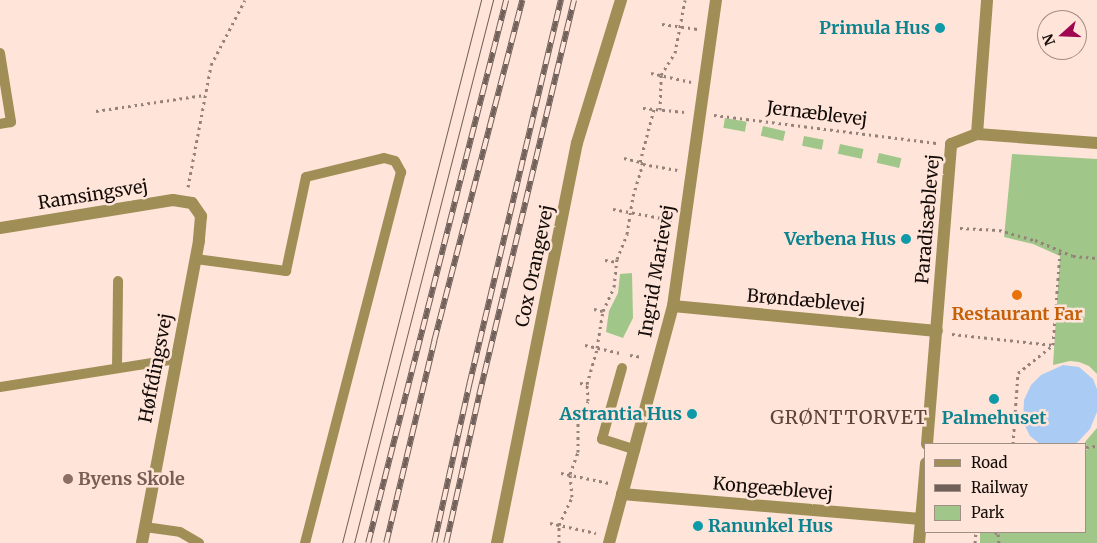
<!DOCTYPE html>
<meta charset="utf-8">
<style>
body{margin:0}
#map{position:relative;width:1097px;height:543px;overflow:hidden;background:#ffe4d9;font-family:Merriweather,serif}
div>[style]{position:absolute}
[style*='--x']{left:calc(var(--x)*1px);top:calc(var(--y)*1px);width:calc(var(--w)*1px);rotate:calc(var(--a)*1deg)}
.green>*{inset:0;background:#a0c789;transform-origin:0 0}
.water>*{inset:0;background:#aaccf4}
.path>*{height:3px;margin-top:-1.5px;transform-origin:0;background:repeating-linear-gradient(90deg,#95837b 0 2.5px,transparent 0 6.5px)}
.service>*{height:10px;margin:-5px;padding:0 5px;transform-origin:5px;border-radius:5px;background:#9f8f57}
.minor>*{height:12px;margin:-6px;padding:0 6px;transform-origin:6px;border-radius:6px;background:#9f8f57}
.tram>*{height:1px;margin:-0.5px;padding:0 0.5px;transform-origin:0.5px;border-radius:0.5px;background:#71615a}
.rail>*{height:5.5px;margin-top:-2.75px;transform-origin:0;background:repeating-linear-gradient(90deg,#ffe4d9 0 11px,#71615a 0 22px);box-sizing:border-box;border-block:1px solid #71615a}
.dots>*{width:14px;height:14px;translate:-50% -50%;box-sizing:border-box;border:2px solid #ffe4d9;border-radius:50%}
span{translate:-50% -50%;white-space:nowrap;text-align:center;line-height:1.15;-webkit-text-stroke:5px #ffe4d9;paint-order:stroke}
.culture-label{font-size:18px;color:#0d838f;font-weight:700}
.right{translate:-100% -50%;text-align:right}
.left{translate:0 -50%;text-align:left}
.street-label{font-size:18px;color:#140c08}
.food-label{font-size:18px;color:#c56008;font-weight:700}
.education-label{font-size:18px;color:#785e54;font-weight:700}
.neighbourhood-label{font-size:19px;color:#5a443b;letter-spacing:1px}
.legend{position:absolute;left:924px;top:443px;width:162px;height:90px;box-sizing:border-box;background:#ffe4d9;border:1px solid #a18e85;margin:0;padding:6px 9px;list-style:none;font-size:15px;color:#140c08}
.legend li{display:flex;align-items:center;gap:10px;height:25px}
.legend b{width:25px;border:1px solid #a18e85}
.north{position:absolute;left:1037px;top:10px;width:50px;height:50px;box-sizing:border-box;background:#ffe4d9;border:1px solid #a18e85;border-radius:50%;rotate:250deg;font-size:14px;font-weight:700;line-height:20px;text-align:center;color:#140c08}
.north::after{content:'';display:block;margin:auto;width:18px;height:22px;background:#9e0750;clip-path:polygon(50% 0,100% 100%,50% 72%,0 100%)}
</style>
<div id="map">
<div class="green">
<div style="left:725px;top:118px;width:22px;height:10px;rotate:10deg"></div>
<div style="left:763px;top:126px;width:23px;height:10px;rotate:13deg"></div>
<div style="left:804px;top:136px;width:20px;height:10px;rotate:11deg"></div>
<div style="left:840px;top:144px;width:24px;height:10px;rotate:12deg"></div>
<div style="left:879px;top:153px;width:23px;height:10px;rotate:13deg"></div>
<div style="clip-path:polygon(1012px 154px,1097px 159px,1097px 374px,1089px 366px,1079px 362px,1070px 361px,1053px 365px,1060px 256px,1033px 244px,1004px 237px)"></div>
<div style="clip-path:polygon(632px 273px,633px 318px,623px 338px,606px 332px,609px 311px,618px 293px,620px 274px)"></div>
<div style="clip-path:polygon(1097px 428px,1097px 543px,980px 543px,980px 533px,986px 532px,1086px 532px,1086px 450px,1088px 449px,1085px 442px)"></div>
</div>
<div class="water">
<div style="clip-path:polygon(1063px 365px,1079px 367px,1093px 379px,1097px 389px,1097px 412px,1090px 429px,1078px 442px,1074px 444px,1040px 444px,1030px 436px,1023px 422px,1024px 400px,1031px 385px,1041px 375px)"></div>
</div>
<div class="path">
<div style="--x:662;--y:24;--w:36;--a:8"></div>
<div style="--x:651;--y:73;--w:41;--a:12.7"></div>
<div style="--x:643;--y:108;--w:42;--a:5.4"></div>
<div style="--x:660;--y:110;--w:35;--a:-88"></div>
<div style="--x:661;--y:75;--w:26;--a:-58"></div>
<div style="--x:675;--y:53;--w:54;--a:-79.3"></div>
<div style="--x:96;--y:111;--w:109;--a:-8.4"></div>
<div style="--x:714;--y:115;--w:224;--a:7.2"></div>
<div style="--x:624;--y:158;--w:16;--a:14"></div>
<div style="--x:643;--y:164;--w:35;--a:10"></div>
<div style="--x:188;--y:187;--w:124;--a:-79.3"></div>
<div style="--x:211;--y:65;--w:73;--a:-62.4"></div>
<div style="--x:613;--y:209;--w:60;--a:10.6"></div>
<div style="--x:960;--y:228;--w:39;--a:3"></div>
<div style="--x:999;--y:230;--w:37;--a:16"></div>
<div style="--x:1035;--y:240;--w:41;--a:22.8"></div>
<div style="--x:1073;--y:256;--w:24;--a:5"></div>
<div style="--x:605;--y:260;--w:12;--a:9"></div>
<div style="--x:594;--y:309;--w:9;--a:13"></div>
<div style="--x:952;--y:334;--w:102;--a:6.2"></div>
<div style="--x:585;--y:345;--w:37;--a:13"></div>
<div style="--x:630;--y:355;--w:13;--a:9"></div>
<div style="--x:580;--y:383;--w:7;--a:8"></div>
<div style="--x:572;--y:420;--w:6;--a:0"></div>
<div style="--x:1013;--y:444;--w:71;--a:-86"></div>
<div style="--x:1018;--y:373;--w:45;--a:-38.7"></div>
<div style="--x:1053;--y:345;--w:93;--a:-85.7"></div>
<div style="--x:1086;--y:447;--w:11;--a:-5"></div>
<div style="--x:561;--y:473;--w:49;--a:11.8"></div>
<div style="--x:550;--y:523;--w:47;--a:12.3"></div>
<div style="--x:995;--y:532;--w:4;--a:34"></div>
<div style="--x:998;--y:534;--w:9;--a:84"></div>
<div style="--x:559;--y:543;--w:18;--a:-90"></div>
<div style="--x:559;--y:525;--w:31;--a:-65"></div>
<div style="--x:572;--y:497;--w:23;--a:-95"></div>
<div style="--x:570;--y:474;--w:23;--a:-70"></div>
<div style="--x:578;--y:452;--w:32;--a:-90"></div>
<div style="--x:578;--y:420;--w:21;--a:-62"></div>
<div style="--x:588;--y:401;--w:17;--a:-93"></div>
<div style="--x:587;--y:384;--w:37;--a:-74"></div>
<div style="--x:597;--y:348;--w:37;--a:-81"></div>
<div style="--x:603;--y:311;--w:26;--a:-65"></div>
<div style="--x:614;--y:287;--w:28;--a:-84"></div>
<div style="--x:617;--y:259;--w:27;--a:-68"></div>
<div style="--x:627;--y:234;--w:38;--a:-81"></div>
<div style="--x:633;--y:196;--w:34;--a:-73"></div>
<div style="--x:643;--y:164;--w:4;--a:-146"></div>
<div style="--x:640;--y:162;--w:55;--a:-75.2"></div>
<div style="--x:975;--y:543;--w:11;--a:-85"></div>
</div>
<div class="service">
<div style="--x:0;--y:53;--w:70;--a:80.9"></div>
<div style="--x:11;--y:122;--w:11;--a:170"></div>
<div style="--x:196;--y:259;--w:91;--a:7.6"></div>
<div style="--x:286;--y:271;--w:96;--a:-78"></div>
<div style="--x:306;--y:177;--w:80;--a:-13.7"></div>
<div style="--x:384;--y:158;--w:11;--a:15"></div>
<div style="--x:395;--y:161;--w:13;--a:61"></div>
<div style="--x:401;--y:172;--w:383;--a:104.5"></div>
<div style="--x:117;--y:368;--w:87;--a:-89.3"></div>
<div style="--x:622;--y:368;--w:74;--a:105.7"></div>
<div style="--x:602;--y:439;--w:35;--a:18"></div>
<div style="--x:0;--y:387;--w:178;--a:-9"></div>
<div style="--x:145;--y:527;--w:35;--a:8"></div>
<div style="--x:180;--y:532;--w:22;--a:30"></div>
</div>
<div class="minor">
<div style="--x:977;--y:134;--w:134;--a:-85.7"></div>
<div style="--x:0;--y:228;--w:175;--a:-9.2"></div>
<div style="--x:173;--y:200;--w:19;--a:9"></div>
<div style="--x:192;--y:203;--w:16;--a:55"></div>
<div style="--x:201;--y:216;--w:25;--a:95"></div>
<div style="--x:199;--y:241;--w:307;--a:100.7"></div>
<div style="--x:673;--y:306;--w:265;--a:5.4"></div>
<div style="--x:927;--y:444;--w:301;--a:-85.4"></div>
<div style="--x:951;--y:144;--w:28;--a:-21"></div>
<div style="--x:977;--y:134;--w:120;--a:4.3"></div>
<div style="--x:622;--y:494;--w:300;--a:4.8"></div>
<div style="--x:497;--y:543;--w:408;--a:-78.7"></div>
<div style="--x:577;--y:143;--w:150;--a:-72.9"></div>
<div style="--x:609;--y:543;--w:245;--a:-74.9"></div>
<div style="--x:673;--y:306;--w:309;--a:-82"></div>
<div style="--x:919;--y:543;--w:80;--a:-85"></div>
</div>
<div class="tram">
<div style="--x:342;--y:543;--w:561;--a:-75.64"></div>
<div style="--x:354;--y:543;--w:561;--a:-75.64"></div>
</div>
<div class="rail">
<div style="--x:368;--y:543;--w:560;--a:-75.74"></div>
<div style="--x:386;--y:543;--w:208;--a:-76.6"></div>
<div style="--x:434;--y:341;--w:352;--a:-75.5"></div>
<div style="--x:434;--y:543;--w:162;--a:-77.5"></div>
<div style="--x:469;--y:385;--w:396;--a:-76.6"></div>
<div style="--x:446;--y:543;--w:152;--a:-77.4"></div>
<div style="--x:479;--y:395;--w:406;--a:-76.5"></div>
</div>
<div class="dots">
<div style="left:940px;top:28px;background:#0f9aa8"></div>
<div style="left:906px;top:239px;background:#0f9aa8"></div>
<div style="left:1017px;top:295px;background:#e8710a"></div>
<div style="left:994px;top:399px;background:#0f9aa8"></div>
<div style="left:692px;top:414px;background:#0f9aa8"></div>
<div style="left:68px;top:479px;background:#8d6e63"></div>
<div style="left:698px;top:526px;background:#0f9aa8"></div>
</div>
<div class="culture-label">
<span class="right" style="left:930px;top:28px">Primula Hus</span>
<span class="right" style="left:896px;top:239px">Verbena Hus</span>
<span class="right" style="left:682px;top:414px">Astrantia Hus</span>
<span style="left:994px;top:418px">Palmehuset</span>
<span class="left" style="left:708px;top:526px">Ranunkel Hus</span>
</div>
<div class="street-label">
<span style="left:817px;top:114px;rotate:7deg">Jernæblevej</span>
<span style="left:93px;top:195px;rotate:-9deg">Ramsingsvej</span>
<span style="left:928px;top:219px;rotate:-85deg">Paradisæblevej</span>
<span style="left:535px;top:266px;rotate:-78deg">Cox Orangevej</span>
<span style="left:657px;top:271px;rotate:-80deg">Ingrid Marievej</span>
<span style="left:806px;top:301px;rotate:5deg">Brøndæblevej</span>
<span style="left:156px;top:368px;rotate:-79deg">Høffdingsvej</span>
<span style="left:773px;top:489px;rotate:5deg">Kongeæblevej</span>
</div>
<div class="food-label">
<span style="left:1017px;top:314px">Restaurant Far</span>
</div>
<div class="education-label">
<span class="left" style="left:78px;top:479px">Byens Skole</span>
</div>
<div class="neighbourhood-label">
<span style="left:849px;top:418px">GRØNTTORVET</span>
</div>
<ul class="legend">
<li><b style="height:6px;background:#9f8f57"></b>Road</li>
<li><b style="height:6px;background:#71615a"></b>Railway</li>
<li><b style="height:14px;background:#a0c789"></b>Park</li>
</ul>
<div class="north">N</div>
</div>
